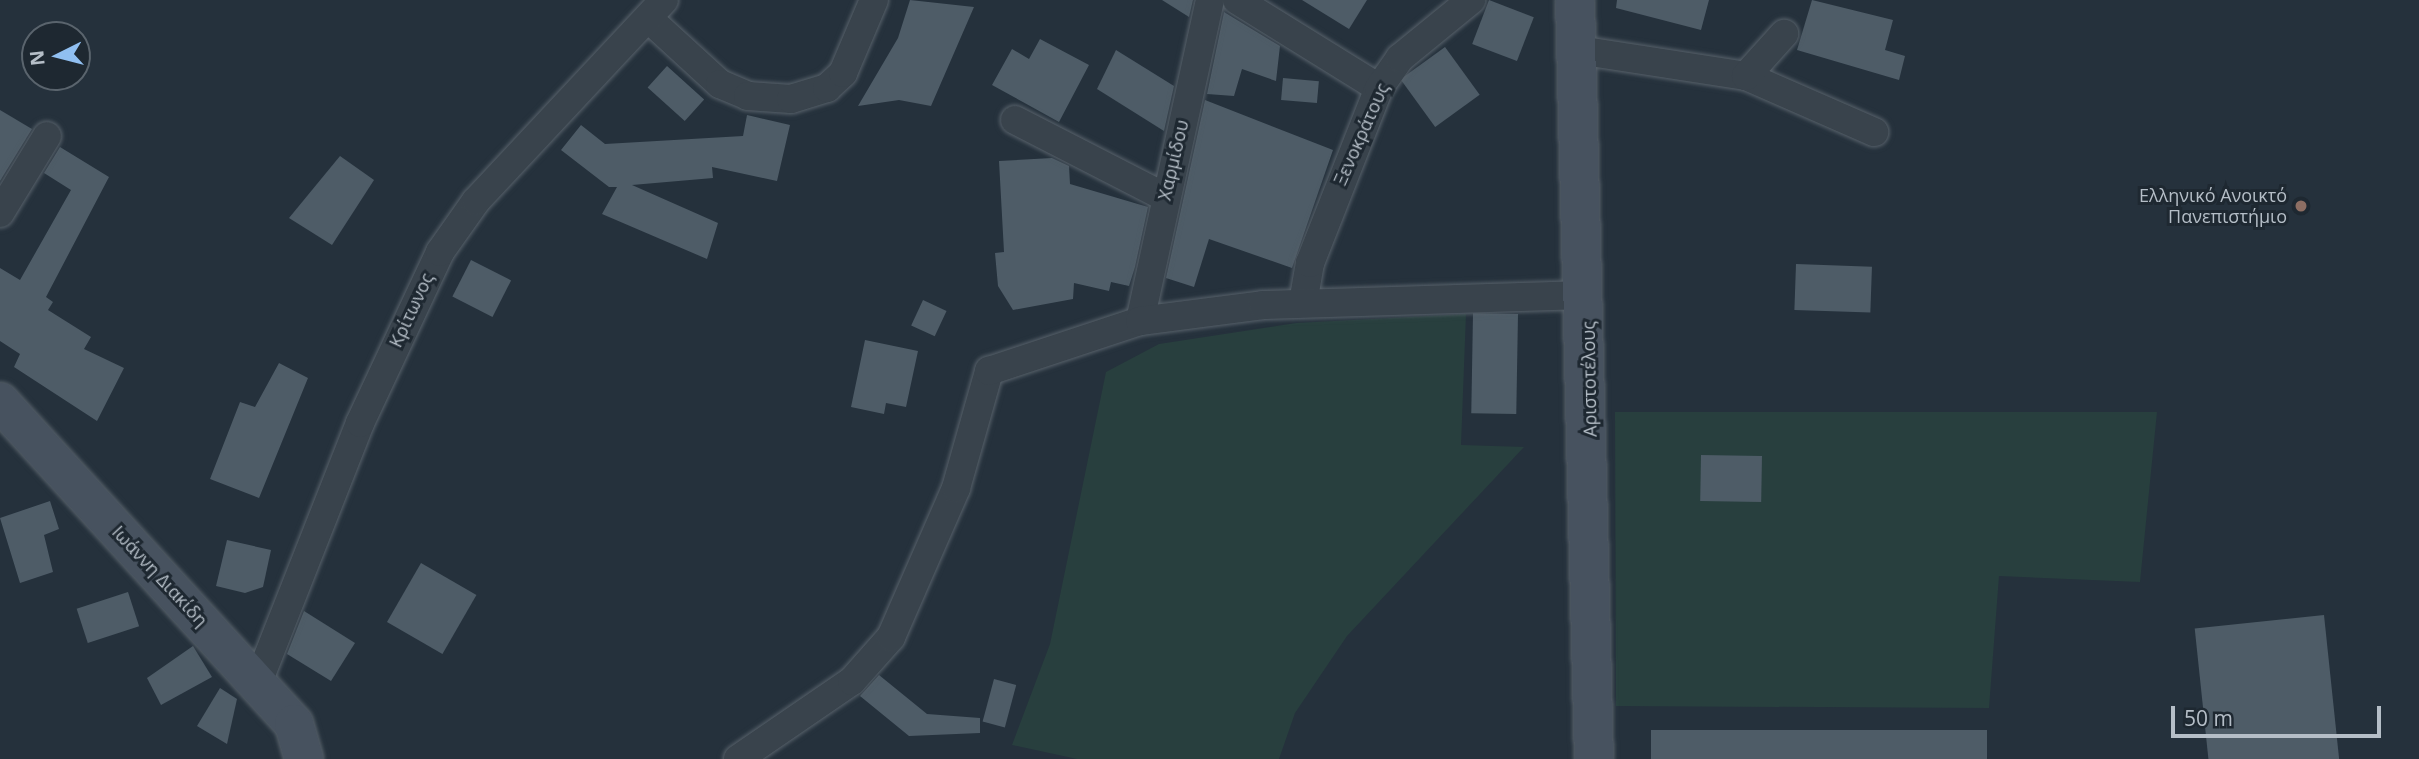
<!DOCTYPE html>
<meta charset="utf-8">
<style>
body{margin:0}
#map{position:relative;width:2419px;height:759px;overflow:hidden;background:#25313c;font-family:"Open Sans",sans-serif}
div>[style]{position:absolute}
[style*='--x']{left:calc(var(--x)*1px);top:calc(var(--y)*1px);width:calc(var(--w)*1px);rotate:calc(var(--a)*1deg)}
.green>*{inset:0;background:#283f3e}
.building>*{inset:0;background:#4e5c67;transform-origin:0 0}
.roads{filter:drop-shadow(0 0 2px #57616a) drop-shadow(0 0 2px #57616a)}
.street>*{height:28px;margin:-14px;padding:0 14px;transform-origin:14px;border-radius:14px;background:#39434c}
.secondary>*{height:38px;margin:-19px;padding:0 19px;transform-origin:19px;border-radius:19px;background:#47525f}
.dots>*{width:19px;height:19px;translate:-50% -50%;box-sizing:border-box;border:4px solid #1e2831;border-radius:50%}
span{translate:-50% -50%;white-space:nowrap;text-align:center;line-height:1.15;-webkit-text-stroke:6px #1e2831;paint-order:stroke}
.street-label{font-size:18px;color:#b5bec7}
.poi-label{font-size:18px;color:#b5bec7}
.right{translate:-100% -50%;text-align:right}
.north{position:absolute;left:21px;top:21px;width:70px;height:70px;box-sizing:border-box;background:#1e2831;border:2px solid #5a646d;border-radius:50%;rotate:264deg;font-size:19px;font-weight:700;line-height:28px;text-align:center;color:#b5bec7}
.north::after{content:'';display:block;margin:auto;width:24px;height:32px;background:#90bff1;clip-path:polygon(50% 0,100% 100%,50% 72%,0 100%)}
.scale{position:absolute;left:2171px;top:706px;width:210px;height:32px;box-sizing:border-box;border:4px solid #b5bec7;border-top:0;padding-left:9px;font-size:21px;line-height:24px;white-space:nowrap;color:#b5bec7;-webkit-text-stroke:5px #1e2831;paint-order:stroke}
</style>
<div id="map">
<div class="green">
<div style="clip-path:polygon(1466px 314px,1461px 445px,1524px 447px,1347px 636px,1295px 713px,1279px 759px,1077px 759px,1012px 745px,1050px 644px,1106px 372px,1159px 344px,1296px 323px)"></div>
<div style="clip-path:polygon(1615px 412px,2157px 412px,2140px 582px,1999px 576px,1989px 708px,1616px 706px)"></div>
</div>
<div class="building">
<div style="clip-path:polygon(910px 0,974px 7px,931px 106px,899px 100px,858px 106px,898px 38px)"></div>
<div style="clip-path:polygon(1162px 0,1193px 0,1189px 17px)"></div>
<div style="clip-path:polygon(1302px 0,1367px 0,1349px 29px)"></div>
<div style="left:1489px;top:0;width:48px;height:47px;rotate:21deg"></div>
<div style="clip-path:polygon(1617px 0,1709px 0,1701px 30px,1616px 8px)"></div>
<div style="clip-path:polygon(1812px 0,1893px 20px,1885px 50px,1905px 56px,1899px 80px,1797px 50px)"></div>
<div style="clip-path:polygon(1224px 12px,1280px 46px,1276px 81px,1242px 69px,1234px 96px,1207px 94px)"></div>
<div style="clip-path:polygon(1040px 39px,1089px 65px,1059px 122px,992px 85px,1012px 49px,1029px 59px)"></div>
<div style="left:1445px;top:47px;width:59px;height:55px;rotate:54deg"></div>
<div style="clip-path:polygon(1116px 50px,1174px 86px,1164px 131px,1097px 89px)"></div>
<div style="left:667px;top:66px;width:50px;height:29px;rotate:42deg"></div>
<div style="left:1283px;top:78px;width:36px;height:22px;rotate:5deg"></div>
<div style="clip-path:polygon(1205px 100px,1333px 150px,1292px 268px,1209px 239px,1194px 287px,1166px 278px)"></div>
<div style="clip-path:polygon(0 110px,32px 129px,0 181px)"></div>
<div style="clip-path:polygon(747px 115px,790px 125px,777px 181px,712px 167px,713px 178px,632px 185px,718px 223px,707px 259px,602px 214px,617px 187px,609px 187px,561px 150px,581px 125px,605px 144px,743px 136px)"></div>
<div style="clip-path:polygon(60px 147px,109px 177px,46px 297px,53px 302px,48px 310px,91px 337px,84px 349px,124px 368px,97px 421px,14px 367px,20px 354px,0 341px,0 268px,20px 280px,71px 190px,44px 173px)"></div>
<div style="clip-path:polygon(340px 156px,374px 180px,332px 245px,289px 218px)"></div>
<div style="clip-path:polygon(1052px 158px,1069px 166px,1070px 184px,1148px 207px,1135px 267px,1129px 286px,1111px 282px,1109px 291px,1074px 283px,1073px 299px,1013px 310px,998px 286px,995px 253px,1004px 252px,999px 161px)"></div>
<div style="left:471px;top:260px;width:45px;height:41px;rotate:27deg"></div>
<div style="left:1796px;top:264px;width:76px;height:46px;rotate:2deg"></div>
<div style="left:923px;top:300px;width:26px;height:28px;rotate:25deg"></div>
<div style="left:1518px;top:314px;width:100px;height:45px;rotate:91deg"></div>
<div style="clip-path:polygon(865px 340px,918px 351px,906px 407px,886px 403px,884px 414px,851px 407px)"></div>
<div style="clip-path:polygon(279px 363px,308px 378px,259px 498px,210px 479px,240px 402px,255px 407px)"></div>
<div style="left:1701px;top:455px;width:61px;height:46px;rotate:1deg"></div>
<div style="clip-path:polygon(50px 501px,59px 529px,44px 535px,53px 572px,20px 583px,0 518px)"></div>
<div style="clip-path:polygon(227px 540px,271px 550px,263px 587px,245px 593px,216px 586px)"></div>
<div style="left:421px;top:563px;width:64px;height:68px;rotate:30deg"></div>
<div style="left:128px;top:592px;width:36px;height:54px;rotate:72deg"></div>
<div style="clip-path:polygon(304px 611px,355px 643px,331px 681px,287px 654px)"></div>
<div style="left:2324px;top:615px;width:145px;height:130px;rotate:84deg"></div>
<div style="clip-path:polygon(193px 646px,212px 677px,161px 705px,147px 678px)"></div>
<div style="clip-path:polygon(879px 675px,927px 714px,980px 718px,980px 733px,909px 736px,860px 696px)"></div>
<div style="left:994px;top:679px;width:23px;height:44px;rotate:15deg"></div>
<div style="clip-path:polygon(220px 688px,237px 699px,227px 744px,197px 726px)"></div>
<div style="left:1987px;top:730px;width:29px;height:336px;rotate:90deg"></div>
</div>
<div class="roads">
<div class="street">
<div style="--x:1237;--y:0;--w:167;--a:31.8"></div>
<div style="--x:649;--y:19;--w:96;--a:42.5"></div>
<div style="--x:720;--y:84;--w:30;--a:23"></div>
<div style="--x:748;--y:96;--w:43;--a:4"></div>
<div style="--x:791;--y:99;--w:38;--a:-17"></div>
<div style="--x:827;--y:88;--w:22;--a:-43"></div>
<div style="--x:843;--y:73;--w:79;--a:-67"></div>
<div style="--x:1578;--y:50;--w:170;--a:8.8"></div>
<div style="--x:1746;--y:76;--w:140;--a:23.6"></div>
<div style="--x:1746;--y:76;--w:57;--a:-47.9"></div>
<div style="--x:1015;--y:120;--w:169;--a:27.2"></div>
<div style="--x:0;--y:213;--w:90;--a:-58.6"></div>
<div style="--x:1303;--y:303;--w:41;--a:-80.1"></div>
<div style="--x:1310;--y:263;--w:188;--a:-68.5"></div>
<div style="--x:1379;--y:88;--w:37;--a:-55"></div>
<div style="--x:1400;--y:58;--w:92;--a:-39.2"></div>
<div style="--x:1140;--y:321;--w:329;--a:-77.7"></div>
<div style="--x:258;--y:682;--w:278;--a:-68.5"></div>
<div style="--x:360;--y:423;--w:189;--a:-64.9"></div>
<div style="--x:440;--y:252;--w:62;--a:-54.8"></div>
<div style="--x:476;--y:201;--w:275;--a:-46.9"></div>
<div style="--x:738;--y:759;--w:138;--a:-34.4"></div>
<div style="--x:852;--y:681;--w:59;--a:-48.4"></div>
<div style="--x:891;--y:637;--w:163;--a:-66.4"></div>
<div style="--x:956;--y:488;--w:122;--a:-74.2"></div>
<div style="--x:989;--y:371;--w:159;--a:-18.3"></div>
<div style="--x:1140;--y:321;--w:124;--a:-7.4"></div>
<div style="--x:1263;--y:305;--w:324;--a:-1.8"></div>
</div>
<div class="secondary">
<div style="--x:1575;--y:0;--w:759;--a:88.57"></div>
<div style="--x:0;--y:402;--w:436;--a:47.6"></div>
<div style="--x:294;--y:724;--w:36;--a:74"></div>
</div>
</div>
<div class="dots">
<div style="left:2301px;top:206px;background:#8d6e63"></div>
</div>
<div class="street-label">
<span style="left:1361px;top:134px;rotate:-66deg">Ξενοκράτους</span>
<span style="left:1173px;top:160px;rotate:-77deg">Χαρμίδου</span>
<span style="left:411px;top:310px;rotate:-65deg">Κρίτωνος</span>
<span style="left:1589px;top:379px;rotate:-91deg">Αριστοτέλους</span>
<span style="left:160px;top:576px;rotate:47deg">Ιωάννη Διακίδη</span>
</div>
<div class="poi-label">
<span class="right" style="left:2287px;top:206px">Ελληνικό Ανοικτό<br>Πανεπιστήμιο</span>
</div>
<div class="north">N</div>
<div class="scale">50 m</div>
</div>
